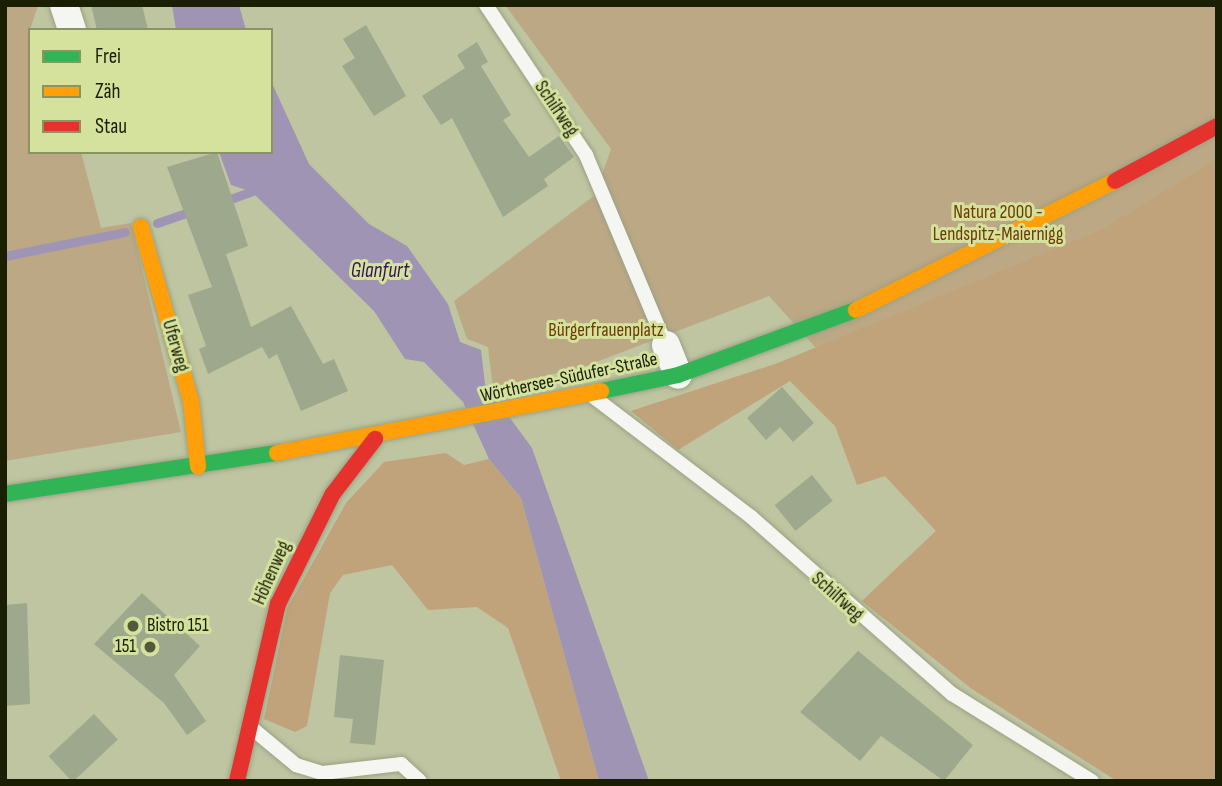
<!DOCTYPE html>
<meta charset="utf-8">
<style>
body{margin:0}
#map{position:relative;width:1222px;height:786px;overflow:hidden;background:#bec5a0;font-family:"Sofia Sans Condensed",sans-serif}
div>[style]{position:absolute}
[style*='--x']{left:calc(var(--x)*1px);top:calc(var(--y)*1px);width:calc(var(--w)*1px);rotate:calc(var(--a)*1deg)}
.green>*{inset:0;background:#bda885}
.forest>*{inset:0;background:#c0a37a}
.water>*{inset:0;background:#9f94b4}
.stream>*{height:9px;margin:-4.5px;padding:0 4.5px;transform-origin:4.5px;border-radius:4.5px;background:#9f94b4}
.building>*{inset:0;background:#9da88d;transform-origin:0 0}
.roads{filter:drop-shadow(0 0 2px #9ba184) drop-shadow(0 0 2px #9ba184)}
.lane>*{height:14px;margin:-7px;padding:0 7px;transform-origin:7px;border-radius:7px;background:#f5f6f1}
.street>*{height:28px;margin:-14px;padding:0 14px;transform-origin:14px;border-radius:14px;background:#f5f6f1}
.fast>*{height:16px;margin:-8px;padding:0 8px;transform-origin:8px;border-radius:8px;background:#30b455}
.slow>*{height:16px;margin:-8px;padding:0 8px;transform-origin:8px;border-radius:8px;background:#ff9f0a}
.jam>*{height:16px;margin:-8px;padding:0 8px;transform-origin:8px;border-radius:8px;background:#e5322d}
.dots>*{width:19px;height:19px;translate:-50% -50%;box-sizing:border-box;border:4px solid #d4e29e;border-radius:50%}
span{translate:-50% -50%;white-space:nowrap;text-align:center;line-height:1.15;-webkit-text-stroke:6px #d4e29e;paint-order:stroke}
.street-label{font-size:19px;color:#1a1f04}
.park-label{font-size:19px;color:#703900}
.poi-label{font-size:19px;color:#1a1f04}
.left{translate:0 -50%;text-align:left}
.right{translate:-100% -50%;text-align:right}
.water-label{font-size:21px;color:#33125d;font-style:italic}
.frame{position:absolute;inset:0;border:7px solid #1a1f04;pointer-events:none}
.legend{position:absolute;left:28px;top:28px;width:245px;height:126px;box-sizing:border-box;background:#d4e29e;border:2px solid #8a9460;margin:0;padding:9px 12px;list-style:none;font-size:21px;color:#1a1f04}
.legend li{display:flex;align-items:center;gap:14px;height:35px}
.legend b{width:35px;border:2px solid #8a9460}
</style>
<div id="map">
<div class="green">
<div style="clip-path:polygon(5px 5px,38px 5px,30px 30px,30px 152px,81px 152px,101px 228px,131px 223px,181px 432px,5px 461px)"></div>
<div style="clip-path:polygon(505px 5px,1217px 5px,1217px 781px,1117px 781px,972px 689px,862px 601px,936px 531px,862px 399px,769px 296px,583px 367px,493px 388px,488px 347px,467px 339px,454px 301px,595px 195px,611px 149px)"></div>
</div>
<div class="forest">
<div style="clip-path:polygon(1217px 159px,1217px 781px,1117px 781px,972px 689px,862px 601px,936px 531px,885px 476px,857px 485px,835px 426px,790px 381px,678px 450px,631px 411px,778px 363px,1103px 229px)"></div>
<div style="clip-path:polygon(446px 453px,464px 465px,489px 459px,521px 498px,599px 781px,561px 781px,508px 628px,477px 607px,428px 610px,392px 565px,343px 575px,330px 593px,307px 726px,295px 732px,264px 719px,287px 609px,346px 503px,384px 462px)"></div>
</div>
<div class="water">
<div style="clip-path:polygon(172px 5px,239px 5px,246px 30px,176px 30px)"></div>
<div style="clip-path:polygon(271px 81px,309px 164px,369px 224px,407px 246px,448px 304px,460px 342px,481px 350px,485px 384px,532px 448px,649px 781px,599px 781px,521px 498px,489px 459px,463px 402px,424px 362px,405px 359px,374px 311px,252px 192px,231px 185px,219px 152px,271px 152px)"></div>
</div>
<div class="stream">
<div style="--x:222;--y:202;--w:41;--a:-19.7"></div>
<div style="--x:157;--y:223;--w:40;--a:-18.9"></div>
<div style="--x:5;--y:256;--w:122;--a:-11.3"></div>
</div>
<div class="building">
<div style="clip-path:polygon(91px 5px,142px 5px,148px 30px,97px 30px)"></div>
<div style="clip-path:polygon(366px 25px,406px 96px,374px 116px,342px 66px,355px 58px,343px 39px)"></div>
<div style="clip-path:polygon(477px 42px,488px 62px,481px 66px,511px 115px,503px 120px,529px 157px,559px 136px,574px 157px,544px 179px,548px 186px,503px 217px,452px 118px,441px 125px,422px 96px,465px 68px,457px 55px)"></div>
<div style="clip-path:polygon(217px 152px,248px 246px,226px 254px,251px 327px,291px 306px,323px 364px,334px 359px,348px 391px,301px 411px,277px 354px,269px 359px,262px 347px,208px 374px,199px 349px,206px 346px,188px 295px,212px 287px,167px 167px)"></div>
<div style="clip-path:polygon(782px 387px,814px 423px,793px 442px,780px 427px,766px 440px,747px 418px)"></div>
<div style="left:812px;top:475px;width:33px;height:48px;rotate:51deg"></div>
<div style="clip-path:polygon(142px 593px,200px 646px,174px 675px,206px 721px,187px 735px,164px 703px,94px 644px)"></div>
<div style="clip-path:polygon(27px 603px,30px 704px,5px 706px,5px 605px)"></div>
<div style="clip-path:polygon(858px 651px,973px 745px,944px 781px,881px 736px,860px 761px,800px 712px)"></div>
<div style="clip-path:polygon(340px 655px,384px 660px,375px 745px,350px 743px,353px 719px,334px 717px)"></div>
<div style="left:94px;top:714px;width:35px;height:62px;rotate:47deg"></div>
</div>
<div class="roads">
<div class="lane">
<div style="--x:486;--y:5;--w:180;--a:56.3"></div>
<div style="--x:586;--y:155;--w:206;--a:67.2"></div>
<div style="--x:595;--y:398;--w:196;--a:37.3"></div>
<div style="--x:751;--y:517;--w:268;--a:41.4"></div>
<div style="--x:952;--y:694;--w:165;--a:31.9"></div>
<div style="--x:254;--y:730;--w:55;--a:39.8"></div>
<div style="--x:296;--y:765;--w:28;--a:17"></div>
<div style="--x:323;--y:773;--w:79;--a:-6.6"></div>
<div style="--x:401;--y:764;--w:25;--a:42"></div>
</div>
<div class="street">
<div style="--x:64;--y:5;--w:26;--a:72"></div>
<div style="--x:666;--y:345;--w:32;--a:68"></div>
</div>
<div class="fast">
<div style="--x:601;--y:391;--w:79;--a:-11.7"></div>
<div style="--x:678;--y:375;--w:189;--a:-20.1"></div>
<div style="--x:5;--y:494;--w:275;--a:-8.6"></div>
</div>
<div class="slow">
<div style="--x:141;--y:227;--w:181;--a:74"></div>
<div style="--x:191;--y:401;--w:66;--a:83.9"></div>
<div style="--x:856;--y:310;--w:289;--a:-26.5"></div>
<div style="--x:277;--y:453;--w:330;--a:-10.8"></div>
</div>
<div class="jam">
<div style="--x:1115;--y:181;--w:116;--a:-28.3"></div>
<div style="--x:237;--y:781;--w:182;--a:-77"></div>
<div style="--x:278;--y:604;--w:122;--a:-63.6"></div>
<div style="--x:332;--y:495;--w:71;--a:-52.5"></div>
</div>
</div>
<div class="dots">
<div style="left:133px;top:626px;background:#53593b"></div>
<div style="left:150px;top:647px;background:#53593b"></div>
</div>
<div class="street-label">
<span style="left:556px;top:109px;rotate:56deg">Schilfweg</span>
<span style="left:175px;top:346px;rotate:74deg">Uferweg</span>
<span style="left:569px;top:378px;rotate:-12deg">Wörthersee-Südufer-Straße</span>
<span style="left:272px;top:573px;rotate:-66deg">Höhenweg</span>
<span style="left:837px;top:597px;rotate:42deg">Schilfweg</span>
</div>
<div class="park-label">
<span style="left:998px;top:224px">Natura 2000 -<br>Lendspitz-Maiernigg</span>
<span style="left:606px;top:331px">Bürgerfrauenplatz</span>
</div>
<div class="poi-label">
<span class="left" style="left:147px;top:626px">Bistro 151</span>
<span class="right" style="left:136px;top:647px">151</span>
</div>
<div class="water-label">
<span style="left:380px;top:271px">Glanfurt</span>
</div>
<div class="frame"></div>
<ul class="legend">
<li><b style="height:9px;background:#30b455"></b>Frei</li>
<li><b style="height:9px;background:#ff9f0a"></b>Zäh</li>
<li><b style="height:9px;background:#e5322d"></b>Stau</li>
</ul>
</div>
